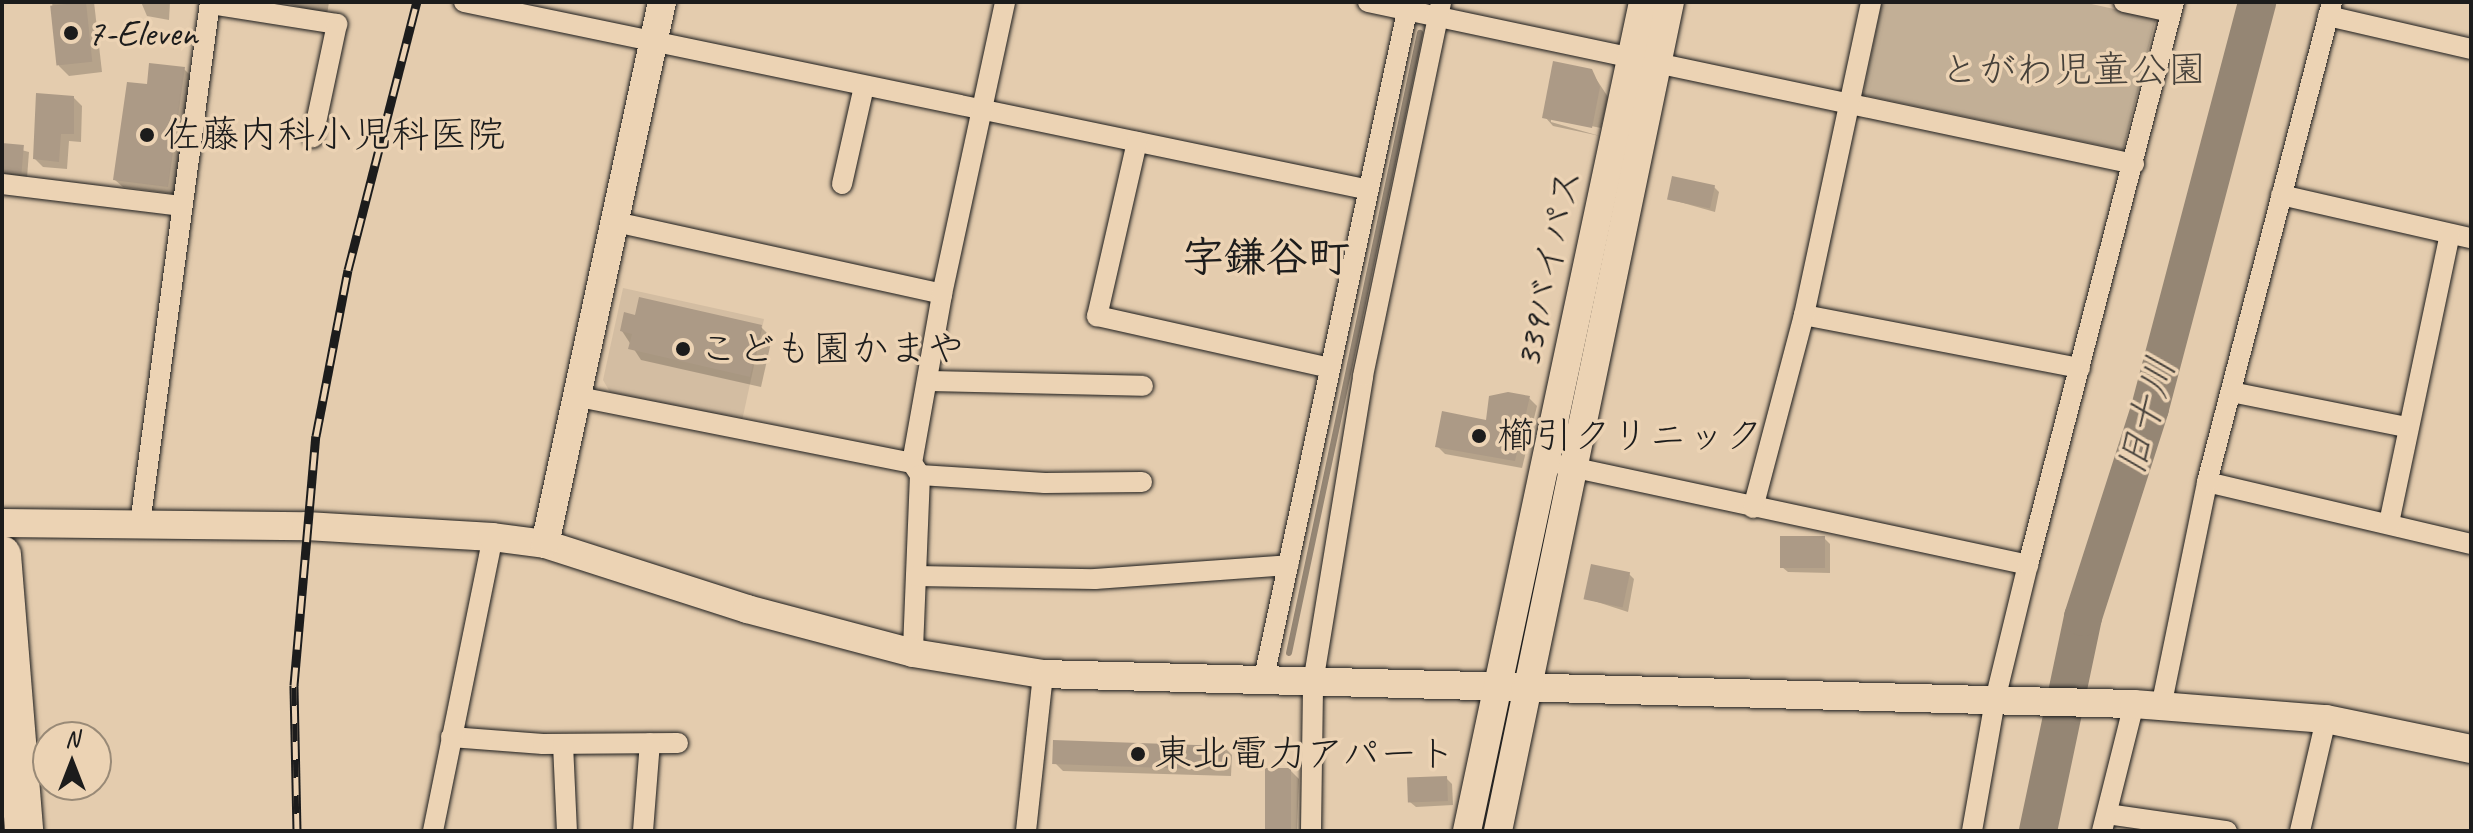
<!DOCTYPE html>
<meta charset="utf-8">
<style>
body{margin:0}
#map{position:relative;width:2473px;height:833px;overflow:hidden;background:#e4ccae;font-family:Caveat,"Klee One",sans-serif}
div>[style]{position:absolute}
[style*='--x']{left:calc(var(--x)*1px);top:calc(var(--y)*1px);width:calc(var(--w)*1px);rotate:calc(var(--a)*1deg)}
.built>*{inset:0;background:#d3bda2}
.green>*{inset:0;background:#c2af96}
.shadow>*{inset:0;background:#0003}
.stream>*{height:6px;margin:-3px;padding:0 3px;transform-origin:3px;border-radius:3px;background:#958674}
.river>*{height:38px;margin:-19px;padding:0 19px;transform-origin:19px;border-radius:19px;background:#958674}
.building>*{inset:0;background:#ac9a86;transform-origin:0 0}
.roads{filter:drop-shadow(0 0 2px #1c1c1c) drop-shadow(0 0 2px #1c1c1c)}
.street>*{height:20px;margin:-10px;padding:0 10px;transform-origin:10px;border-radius:10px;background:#ecd3b4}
.secondary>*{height:28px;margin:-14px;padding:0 14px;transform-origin:14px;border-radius:14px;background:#ecd3b4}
.highway>*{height:38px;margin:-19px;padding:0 19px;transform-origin:19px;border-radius:19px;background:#ecd3b4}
.rail>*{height:9px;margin-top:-4.5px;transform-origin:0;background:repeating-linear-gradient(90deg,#ecd3b4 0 18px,#1c1c1c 0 36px);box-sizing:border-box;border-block:2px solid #1c1c1c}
.dots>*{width:22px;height:22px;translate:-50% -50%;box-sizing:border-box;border:4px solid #ecd3b4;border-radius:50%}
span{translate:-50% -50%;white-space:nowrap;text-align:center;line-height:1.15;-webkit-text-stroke:7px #ecd3b4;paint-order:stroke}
.poi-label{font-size:38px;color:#1c1c1c}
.left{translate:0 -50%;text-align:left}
.park-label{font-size:38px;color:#46413a}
.street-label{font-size:38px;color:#1c1c1c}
.water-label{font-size:40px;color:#46413b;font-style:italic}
.quarter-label{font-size:42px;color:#1c1c1c;font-weight:700}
.frame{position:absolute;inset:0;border:4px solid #1c1c1c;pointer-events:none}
.north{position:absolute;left:32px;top:721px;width:80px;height:80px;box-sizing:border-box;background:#ecd3b4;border:2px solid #998a77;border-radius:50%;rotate:0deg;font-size:22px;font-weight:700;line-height:32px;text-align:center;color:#1c1c1c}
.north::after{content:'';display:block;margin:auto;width:28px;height:36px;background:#1c1c1c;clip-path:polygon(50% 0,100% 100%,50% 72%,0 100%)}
</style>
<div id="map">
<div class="built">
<div style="clip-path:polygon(623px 288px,764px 319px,742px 421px,610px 392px,603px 380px)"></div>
</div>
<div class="green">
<div style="clip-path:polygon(1882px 2px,2082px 2px,2156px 18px,2123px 150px,1863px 95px)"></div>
</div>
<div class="shadow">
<div style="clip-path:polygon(52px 2px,94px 2px,102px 72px,69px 76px,59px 66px)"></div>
<div style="clip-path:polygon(141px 2px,170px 2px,169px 20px,147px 16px)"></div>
<div style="clip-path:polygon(282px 2px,329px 2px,327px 15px)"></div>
<div style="clip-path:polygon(184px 69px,192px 77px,175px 194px,123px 187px,115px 180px,148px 87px)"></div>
<div style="clip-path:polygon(1591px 71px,1608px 97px,1601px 128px,1551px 118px,1551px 122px,1600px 136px,1553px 126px,1545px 117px)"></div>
<div style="clip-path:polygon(74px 98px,82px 106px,81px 142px,69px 141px,67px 169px,43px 167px,35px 159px)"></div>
<div style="clip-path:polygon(2px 145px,29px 152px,27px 178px,2px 173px)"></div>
<div style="clip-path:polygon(1714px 187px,1719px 192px,1715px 212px,1669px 199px)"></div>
<div style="clip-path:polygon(761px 327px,772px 338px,761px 387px,641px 360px,622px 331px)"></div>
<div style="clip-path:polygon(1529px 398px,1537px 406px,1522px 468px,1445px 454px,1437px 446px)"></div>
<div style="clip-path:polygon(1824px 538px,1830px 544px,1830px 573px,1788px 572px,1782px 567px)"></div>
<div style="clip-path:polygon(1629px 574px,1634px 579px,1628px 612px,1585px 598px)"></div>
<div style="clip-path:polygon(1224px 747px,1232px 755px,1231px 776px,1063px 771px,1055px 763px)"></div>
<div style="clip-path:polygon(1290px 770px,1299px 779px,1297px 831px,1265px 831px)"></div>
<div style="clip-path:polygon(1446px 778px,1452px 784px,1453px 805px,1416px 807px,1410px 802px)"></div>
</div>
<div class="stream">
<div style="--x:1289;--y:653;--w:634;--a:-78.07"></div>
</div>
<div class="river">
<div style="--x:2038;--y:831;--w:219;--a:-78.1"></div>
<div style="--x:2083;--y:617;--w:219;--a:-72.2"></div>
<div style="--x:2150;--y:408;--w:420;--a:-75.2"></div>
</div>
<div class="building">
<div style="left:86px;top:2px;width:60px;height:36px;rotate:84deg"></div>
<div style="clip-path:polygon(1553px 61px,1592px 69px,1600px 87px,1592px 128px,1542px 118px)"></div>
<div style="clip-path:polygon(149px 63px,185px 67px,168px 187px,113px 180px,127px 82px,147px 84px)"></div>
<div style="clip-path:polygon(36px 93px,74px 96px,74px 134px,61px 134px,59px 162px,33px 159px)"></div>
<div style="left:2px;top:143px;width:22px;height:28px;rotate:5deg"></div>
<div style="left:1672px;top:176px;width:44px;height:24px;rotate:12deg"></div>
<div style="clip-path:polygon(639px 297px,762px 325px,750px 377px,628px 349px,632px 334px,620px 331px,624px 312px,635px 315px)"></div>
<div style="clip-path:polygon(1508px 392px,1530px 396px,1515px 461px,1435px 447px,1442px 411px,1486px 420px,1489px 396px)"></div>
<div style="left:1780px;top:536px;width:45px;height:32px"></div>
<div style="left:1591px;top:564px;width:40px;height:36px;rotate:12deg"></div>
<div style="left:1053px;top:740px;width:172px;height:24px;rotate:2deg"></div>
<div style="left:1265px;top:768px;width:26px;height:63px"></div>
<div style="left:1447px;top:776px;width:25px;height:40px;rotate:88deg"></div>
</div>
<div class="roads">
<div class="street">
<div style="--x:464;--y:2;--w:920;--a:11.73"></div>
<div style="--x:1368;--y:2;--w:783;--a:11.94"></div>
<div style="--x:2124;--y:2;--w:48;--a:12"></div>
<div style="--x:210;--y:4;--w:129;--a:8.9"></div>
<div style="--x:337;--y:24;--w:116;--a:102"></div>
<div style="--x:2328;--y:16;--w:147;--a:13"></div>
<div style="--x:1137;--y:142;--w:179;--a:102.9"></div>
<div style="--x:1097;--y:316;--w:238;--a:12.6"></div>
<div style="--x:2;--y:184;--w:180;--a:7"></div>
<div style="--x:842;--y:184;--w:100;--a:-77.3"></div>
<div style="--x:2281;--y:195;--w:195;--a:12.8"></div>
<div style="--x:615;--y:222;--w:335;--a:12.4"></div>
<div style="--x:1804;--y:315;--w:281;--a:10.9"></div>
<div style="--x:929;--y:381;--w:214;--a:1.3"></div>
<div style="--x:2231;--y:392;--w:178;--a:11.3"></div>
<div style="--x:579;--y:397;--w:339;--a:11.2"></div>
<div style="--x:912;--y:463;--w:14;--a:56"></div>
<div style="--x:920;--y:475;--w:178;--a:92.3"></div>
<div style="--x:912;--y:463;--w:172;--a:-79.9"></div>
<div style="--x:942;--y:294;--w:299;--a:-77.8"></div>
<div style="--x:1562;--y:465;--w:477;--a:12.1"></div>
<div style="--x:920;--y:475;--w:125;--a:3.7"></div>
<div style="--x:1045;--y:483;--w:97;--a:-0.6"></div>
<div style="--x:2207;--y:482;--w:271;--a:13.2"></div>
<div style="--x:1753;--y:508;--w:200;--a:-75.2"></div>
<div style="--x:1804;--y:315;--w:320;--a:-77.9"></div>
<div style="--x:2389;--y:523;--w:295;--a:-78.1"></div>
<div style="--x:140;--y:524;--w:527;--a:-82.36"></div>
<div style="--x:916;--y:576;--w:179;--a:1"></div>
<div style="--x:1095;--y:579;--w:194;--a:-4.1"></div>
<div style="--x:1263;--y:682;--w:695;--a:-77.88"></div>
<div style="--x:2161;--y:707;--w:230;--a:-78.4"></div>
<div style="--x:2207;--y:482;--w:496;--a:-75.4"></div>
<div style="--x:451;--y:737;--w:92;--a:4.4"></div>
<div style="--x:543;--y:744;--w:135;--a:-0.4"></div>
<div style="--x:563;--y:744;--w:87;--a:87.4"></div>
<div style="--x:2107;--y:814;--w:121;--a:8.1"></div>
<div style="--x:433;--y:831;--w:300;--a:-78.5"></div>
<div style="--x:643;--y:831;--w:88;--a:-85.5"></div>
<div style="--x:1026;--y:831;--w:158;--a:-83.8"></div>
<div style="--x:1311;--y:831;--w:148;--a:-89.2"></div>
<div style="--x:1313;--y:683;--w:311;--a:-80.7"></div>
<div style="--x:1363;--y:376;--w:382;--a:-78.2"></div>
<div style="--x:1972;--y:831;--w:133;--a:-80"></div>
<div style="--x:1995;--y:700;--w:139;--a:-76.3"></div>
<div style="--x:2028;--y:565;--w:582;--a:-75.46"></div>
<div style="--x:2102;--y:831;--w:131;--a:-75.9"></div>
<div style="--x:2300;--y:831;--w:115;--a:-76.9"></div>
</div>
<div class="secondary">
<div style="--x:2;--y:523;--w:304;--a:0.6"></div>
<div style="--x:306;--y:526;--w:187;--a:3.4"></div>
<div style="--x:493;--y:537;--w:52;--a:7.7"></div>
<div style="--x:545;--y:544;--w:212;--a:17.8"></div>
<div style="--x:747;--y:609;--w:172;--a:14.8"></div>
<div style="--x:913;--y:653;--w:132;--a:9.2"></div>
<div style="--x:1043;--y:674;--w:1091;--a:1.58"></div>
<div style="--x:2134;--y:704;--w:193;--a:4.5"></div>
<div style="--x:2326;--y:719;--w:148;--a:11.7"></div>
<div style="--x:545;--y:544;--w:554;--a:-77.82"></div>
<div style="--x:1467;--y:831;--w:847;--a:-78.01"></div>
<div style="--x:1498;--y:831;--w:847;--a:-78.28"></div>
</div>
<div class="highway">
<div style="--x:2;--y:555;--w:277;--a:85.4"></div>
</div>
</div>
<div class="rail">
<div style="--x:297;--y:831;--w:146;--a:-91.2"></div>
<div style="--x:294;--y:685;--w:250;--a:-85"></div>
<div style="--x:316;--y:436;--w:169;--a:-79.1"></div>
<div style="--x:348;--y:270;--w:277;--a:-75.6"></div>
</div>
<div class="dots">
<div style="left:71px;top:33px;background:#1c1c1c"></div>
<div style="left:147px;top:135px;background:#1c1c1c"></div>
<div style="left:683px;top:349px;background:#1c1c1c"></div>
<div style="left:1479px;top:436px;background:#1c1c1c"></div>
<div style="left:1138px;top:754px;background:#1c1c1c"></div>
</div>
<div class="poi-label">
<span class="left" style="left:87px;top:33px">7-Eleven</span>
<span class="left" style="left:163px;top:135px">佐藤内科小児科医院</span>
<span class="left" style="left:699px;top:349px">こども園かまや</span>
<span class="left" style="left:1497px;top:436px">櫛引クリニック</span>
<span class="left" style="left:1154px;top:754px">東北電力アパート</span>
</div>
<div class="park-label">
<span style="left:2073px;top:70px">とがわ児童公園</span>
</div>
<div class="street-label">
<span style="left:1548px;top:268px;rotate:-78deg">339バイパス</span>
</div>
<div class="water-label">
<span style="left:2146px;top:416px;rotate:-74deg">旧十川</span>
</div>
<div class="quarter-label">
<span style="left:1266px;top:258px">字鎌谷町</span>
</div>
<div class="frame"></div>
<div class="north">N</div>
</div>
